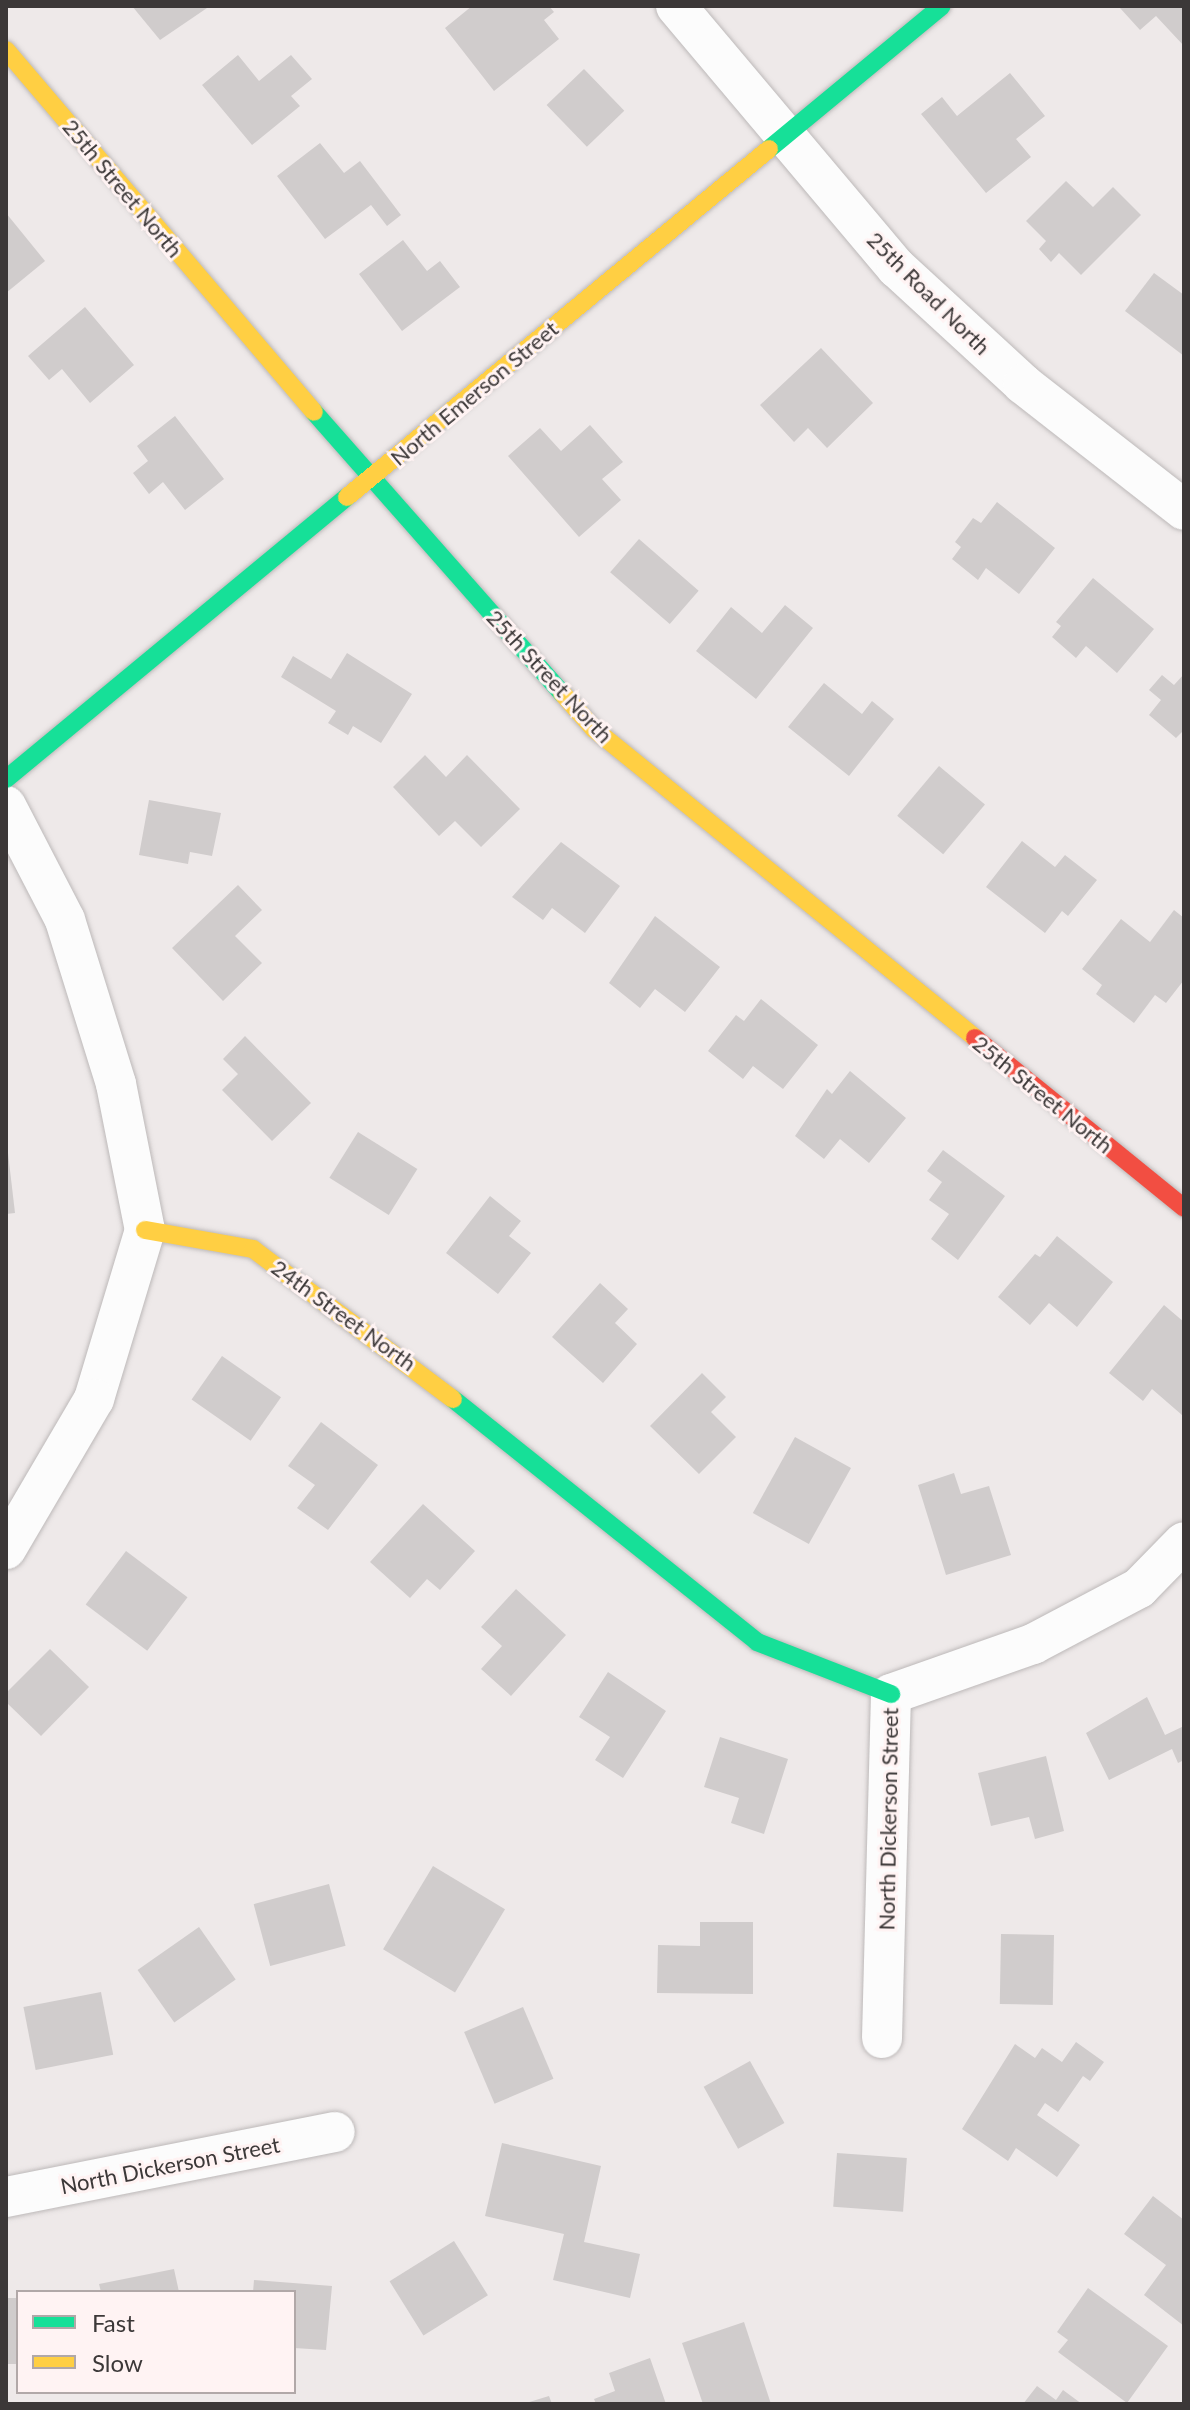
<!DOCTYPE html>
<style>
body{margin:0}
#map{position:relative;width:1190px;height:2410px;overflow:hidden;background:#eee9e9;font-family:Lato,sans-serif}
div>[style]{position:absolute}
[style*='--x']{left:calc(var(--x)*1px);top:calc(var(--y)*1px);width:calc(var(--w)*1px);rotate:calc(var(--a)*1deg)}
.building>*{inset:0;background:#d0cccc;transform-origin:0 0}
.roads{filter:drop-shadow(0 0 2px #bdb9b9) drop-shadow(0 0 2px #bdb9b9)}
.street>*{height:40px;margin:-20px;padding:0 20px;transform-origin:20px;border-radius:20px;background:#fcfcfc}
.fast>*{height:18px;margin:-9px;padding:0 9px;transform-origin:9px;border-radius:9px;background:#16e098}
.slow>*{height:18px;margin:-9px;padding:0 9px;transform-origin:9px;border-radius:9px;background:#ffcf43}
.jam>*{height:18px;margin:-9px;padding:0 9px;transform-origin:9px;border-radius:9px;background:#f24e42}
span{translate:-50% -50%;white-space:nowrap;text-align:center;line-height:1.15;-webkit-text-stroke:6px #fff3f3;paint-order:stroke}
.street-label{font-size:22px;color:#3c3838}
.frame{position:absolute;inset:0;border:8px solid #3c3838;pointer-events:none}
.legend{position:absolute;left:16px;top:2290px;width:280px;height:104px;box-sizing:border-box;background:#fff3f3;border:2px solid #b1a8a8;margin:0;padding:10px 14px;list-style:none;font-size:24px;color:#3c3838}
.legend li{display:flex;align-items:center;gap:16px;height:40px}
.legend b{width:40px;border:2px solid #b1a8a8}
</style>
<div id="map">
<div class="building">
<div style="clip-path:polygon(132px 6px,210px 6px,160px 40px)"></div>
<div style="clip-path:polygon(472px 6px,549px 6px,554px 12px,544px 20px,559px 39px,494px 91px,445px 28px)"></div>
<div style="clip-path:polygon(1184px 6px,1184px 46px,1156px 16px,1140px 30px,1120px 8px)"></div>
<div style="clip-path:polygon(238px 55px,259px 81px,291px 55px,312px 79px,291px 96px,300px 106px,252px 145px,202px 85px)"></div>
<div style="left:584px;top:69px;width:58px;height:52px;rotate:46deg"></div>
<div style="clip-path:polygon(1010px 73px,1045px 116px,1016px 139px,1031px 157px,986px 193px,921px 114px,942px 97px,957px 116px)"></div>
<div style="clip-path:polygon(320px 143px,344px 173px,360px 161px,401px 215px,387px 226px,371px 205px,325px 239px,277px 176px)"></div>
<div style="clip-path:polygon(1066px 181px,1093px 207px,1113px 187px,1141px 215px,1081px 275px,1059px 253px,1051px 262px,1039px 249px,1046px 241px,1026px 221px)"></div>
<div style="clip-path:polygon(6px 213px,45px 261px,6px 293px)"></div>
<div style="clip-path:polygon(403px 240px,427px 271px,440px 261px,460px 287px,402px 331px,359px 274px)"></div>
<div style="clip-path:polygon(1154px 273px,1184px 295px,1184px 356px,1125px 311px)"></div>
<div style="clip-path:polygon(85px 307px,134px 365px,90px 403px,62px 369px,49px 380px,28px 356px)"></div>
<div style="clip-path:polygon(821px 348px,873px 403px,827px 448px,808px 428px,794px 442px,760px 405px)"></div>
<div style="clip-path:polygon(175px 416px,224px 479px,185px 510px,163px 482px,149px 494px,133px 473px,148px 461px,137px 446px)"></div>
<div style="clip-path:polygon(590px 425px,623px 462px,602px 479px,621px 500px,579px 537px,508px 456px,540px 428px,561px 451px)"></div>
<div style="clip-path:polygon(997px 502px,1055px 548px,1019px 594px,986px 568px,978px 580px,952px 559px,961px 547px,955px 542px,973px 518px,981px 523px)"></div>
<div style="left:639px;top:539px;width:79px;height:44px;rotate:41deg"></div>
<div style="clip-path:polygon(1093px 578px,1154px 629px,1117px 673px,1086px 646px,1076px 658px,1052px 637px,1061px 626px,1056px 622px)"></div>
<div style="clip-path:polygon(785px 605px,813px 628px,756px 699px,696px 651px,731px 607px,762px 633px)"></div>
<div style="clip-path:polygon(347px 653px,412px 694px,381px 743px,353px 726px,348px 735px,328px 723px,336px 711px,281px 677px,293px 656px,331px 679px)"></div>
<div style="clip-path:polygon(1184px 674px,1184px 730px,1176px 738px,1149px 715px,1161px 700px,1149px 690px,1162px 675px,1174px 685px)"></div>
<div style="clip-path:polygon(824px 683px,862px 714px,872px 701px,894px 719px,849px 776px,788px 727px)"></div>
<div style="clip-path:polygon(425px 755px,446px 777px,467px 755px,520px 809px,481px 847px,455px 821px,439px 836px,393px 787px)"></div>
<div style="left:939px;top:766px;width:60px;height:65px;rotate:40deg"></div>
<div style="clip-path:polygon(149px 800px,221px 813px,212px 856px,190px 852px,188px 864px,139px 855px)"></div>
<div style="clip-path:polygon(1022px 841px,1055px 867px,1065px 855px,1097px 880px,1068px 916px,1062px 911px,1045px 933px,986px 887px)"></div>
<div style="clip-path:polygon(561px 842px,620px 886px,585px 933px,552px 908px,543px 920px,512px 897px)"></div>
<div style="clip-path:polygon(238px 885px,262px 910px,235px 936px,262px 963px,223px 1001px,172px 948px)"></div>
<div style="clip-path:polygon(1174px 910px,1184px 918px,1184px 980px,1166px 1003px,1155px 995px,1134px 1023px,1096px 994px,1102px 985px,1082px 969px,1121px 919px,1150px 942px)"></div>
<div style="clip-path:polygon(655px 916px,720px 967px,685px 1012px,655px 989px,640px 1008px,609px 983px)"></div>
<div style="clip-path:polygon(761px 999px,818px 1045px,783px 1089px,753px 1066px,743px 1079px,708px 1051px,736px 1015px,744px 1021px)"></div>
<div style="clip-path:polygon(245px 1036px,311px 1103px,272px 1141px,222px 1090px,238px 1074px,223px 1059px)"></div>
<div style="clip-path:polygon(850px 1071px,906px 1118px,869px 1163px,840px 1139px,824px 1159px,795px 1136px,827px 1089px,832px 1094px)"></div>
<div style="left:358px;top:1132px;width:70px;height:54px;rotate:32deg"></div>
<div style="clip-path:polygon(6px 1136px,15px 1213px,6px 1214px)"></div>
<div style="clip-path:polygon(943px 1150px,1005px 1196px,958px 1260px,931px 1239px,949px 1214px,929px 1200px,942px 1182px,927px 1171px)"></div>
<div style="clip-path:polygon(490px 1196px,521px 1221px,509px 1236px,531px 1253px,498px 1294px,446px 1253px)"></div>
<div style="clip-path:polygon(1057px 1236px,1113px 1282px,1077px 1327px,1049px 1303px,1030px 1325px,998px 1297px,1035px 1254px,1040px 1257px)"></div>
<div style="clip-path:polygon(600px 1283px,628px 1309px,615px 1323px,637px 1344px,603px 1383px,552px 1337px)"></div>
<div style="clip-path:polygon(1164px 1305px,1184px 1322px,1182px 1415px,1152px 1389px,1143px 1401px,1109px 1373px)"></div>
<div style="left:222px;top:1356px;width:72px;height:53px;rotate:35deg"></div>
<div style="clip-path:polygon(702px 1373px,726px 1397px,711px 1412px,736px 1437px,699px 1474px,650px 1426px)"></div>
<div style="clip-path:polygon(321px 1422px,378px 1465px,328px 1530px,297px 1508px,315px 1485px,288px 1466px)"></div>
<div style="left:795px;top:1437px;width:64px;height:87px;rotate:29deg"></div>
<div style="clip-path:polygon(954px 1473px,961px 1494px,989px 1486px,1011px 1555px,946px 1575px,918px 1485px)"></div>
<div style="clip-path:polygon(423px 1504px,475px 1551px,440px 1590px,427px 1579px,410px 1598px,370px 1562px)"></div>
<div style="left:126px;top:1551px;width:77px;height:67px;rotate:37deg"></div>
<div style="clip-path:polygon(516px 1589px,566px 1635px,511px 1696px,481px 1669px,502px 1646px,481px 1627px)"></div>
<div style="clip-path:polygon(50px 1649px,89px 1687px,41px 1736px,6px 1702px,6px 1693px)"></div>
<div style="clip-path:polygon(608px 1672px,666px 1711px,623px 1778px,595px 1760px,610px 1737px,579px 1717px)"></div>
<div style="clip-path:polygon(1147px 1697px,1165px 1735px,1184px 1726px,1184px 1760px,1178px 1763px,1172px 1749px,1109px 1780px,1086px 1733px)"></div>
<div style="clip-path:polygon(720px 1737px,788px 1759px,764px 1834px,731px 1823px,739px 1798px,704px 1787px)"></div>
<div style="clip-path:polygon(1046px 1756px,1064px 1831px,1035px 1839px,1029px 1817px,991px 1826px,978px 1773px)"></div>
<div style="left:433px;top:1866px;width:84px;height:97px;rotate:31deg"></div>
<div style="left:329px;top:1884px;width:64px;height:78px;rotate:75deg"></div>
<div style="clip-path:polygon(700px 1922px,753px 1922px,753px 1994px,657px 1993px,658px 1945px,700px 1946px)"></div>
<div style="left:199px;top:1927px;width:64px;height:75px;rotate:55deg"></div>
<div style="left:1001px;top:1934px;width:53px;height:70px;rotate:1deg"></div>
<div style="left:101px;top:1992px;width:64px;height:79px;rotate:79deg"></div>
<div style="left:523px;top:2007px;width:78px;height:64px;rotate:67deg"></div>
<div style="clip-path:polygon(1076px 2042px,1104px 2062px,1090px 2081px,1083px 2076px,1058px 2112px,1045px 2103px,1037px 2115px,1080px 2145px,1057px 2177px,1016px 2148px,1008px 2161px,962px 2129px,1015px 2044px,1035px 2058px,1042px 2048px,1062px 2062px)"></div>
<div style="left:750px;top:2061px;width:71px;height:53px;rotate:61deg"></div>
<div style="clip-path:polygon(502px 2143px,601px 2166px,584px 2242px,640px 2254px,630px 2298px,553px 2280px,564px 2234px,485px 2216px)"></div>
<div style="left:837px;top:2153px;width:70px;height:54px;rotate:4deg"></div>
<div style="clip-path:polygon(1153px 2196px,1184px 2220px,1184px 2326px,1144px 2295px,1166px 2265px,1124px 2234px)"></div>
<div style="left:454px;top:2241px;width:64px;height:76px;rotate:58deg"></div>
<div style="clip-path:polygon(174px 2269px,179px 2292px,101px 2292px,99px 2284px)"></div>
<div style="clip-path:polygon(254px 2280px,332px 2286px,326px 2350px,294px 2348px,294px 2292px,253px 2292px)"></div>
<div style="clip-path:polygon(1088px 2288px,1168px 2346px,1127px 2403px,1058px 2352px,1068px 2340px,1057px 2332px)"></div>
<div style="left:18px;top:2298px;width:66px;height:12px;rotate:90deg"></div>
<div style="clip-path:polygon(744px 2322px,771px 2404px,703px 2404px,682px 2343px)"></div>
<div style="clip-path:polygon(650px 2358px,666px 2404px,596px 2404px,594px 2399px,615px 2391px,609px 2373px)"></div>
<div style="clip-path:polygon(1037px 2386px,1056px 2400px,1063px 2390px,1082px 2404px,1023px 2404px)"></div>
<div style="clip-path:polygon(549px 2396px,552px 2404px,526px 2404px,526px 2403px)"></div>
</div>
<div class="roads">
<div class="street">
<div style="--x:676;--y:6;--w:343;--a:49.9"></div>
<div style="--x:897;--y:268;--w:171;--a:42.6"></div>
<div style="--x:1023;--y:384;--w:204;--a:38"></div>
<div style="--x:6;--y:806;--w:128;--a:62.6"></div>
<div style="--x:65;--y:920;--w:172;--a:72.7"></div>
<div style="--x:116;--y:1084;--w:149;--a:78.8"></div>
<div style="--x:145;--y:1230;--w:177;--a:106.8"></div>
<div style="--x:94;--y:1399;--w:174;--a:120.4"></div>
<div style="--x:882;--y:2038;--w:344;--a:-88.5"></div>
<div style="--x:891;--y:1694;--w:151;--a:-19.4"></div>
<div style="--x:1033;--y:1644;--w:120;--a:-27.8"></div>
<div style="--x:1139;--y:1588;--w:64;--a:-45.6"></div>
<div style="--x:6;--y:2197;--w:335;--a:-11.2"></div>
</div>
<div class="fast">
<div style="--x:769;--y:149;--w:224;--a:-39.6"></div>
<div style="--x:314;--y:412;--w:375;--a:48.6"></div>
<div style="--x:6;--y:779;--w:442;--a:-39.6"></div>
<div style="--x:453;--y:1399;--w:389;--a:38.6"></div>
<div style="--x:757;--y:1642;--w:144;--a:21.2"></div>
</div>
<div class="slow">
<div style="--x:6;--y:50;--w:475;--a:49.6"></div>
<div style="--x:347;--y:497;--w:547;--a:-39.51"></div>
<div style="--x:562;--y:693;--w:48;--a:48.4"></div>
<div style="--x:594;--y:729;--w:491;--a:39"></div>
<div style="--x:145;--y:1230;--w:110;--a:10"></div>
<div style="--x:253;--y:1249;--w:250;--a:36.9"></div>
</div>
<div class="jam">
<div style="--x:975;--y:1038;--w:269;--a:39.1"></div>
</div>
</div>
<div class="street-label">
<span style="left:123px;top:188px;rotate:50deg">25th Street North</span>
<span style="left:929px;top:293px;rotate:45deg">25th Road North</span>
<span style="left:474px;top:393px;rotate:-40deg">North Emerson Street</span>
<span style="left:550px;top:676px;rotate:47deg">25th Street North</span>
<span style="left:1043px;top:1094px;rotate:39deg">25th Street North</span>
<span style="left:344px;top:1315px;rotate:36deg">24th Street North</span>
<span style="left:888px;top:1819px;rotate:-89deg">North Dickerson Street</span>
<span style="left:170px;top:2165px;rotate:-11deg">North Dickerson Street</span>
</div>
<div class="frame"></div>
<ul class="legend">
<li><b style="height:10px;background:#16e098"></b>Fast</li>
<li><b style="height:10px;background:#ffcf43"></b>Slow</li>
</ul>
</div>
